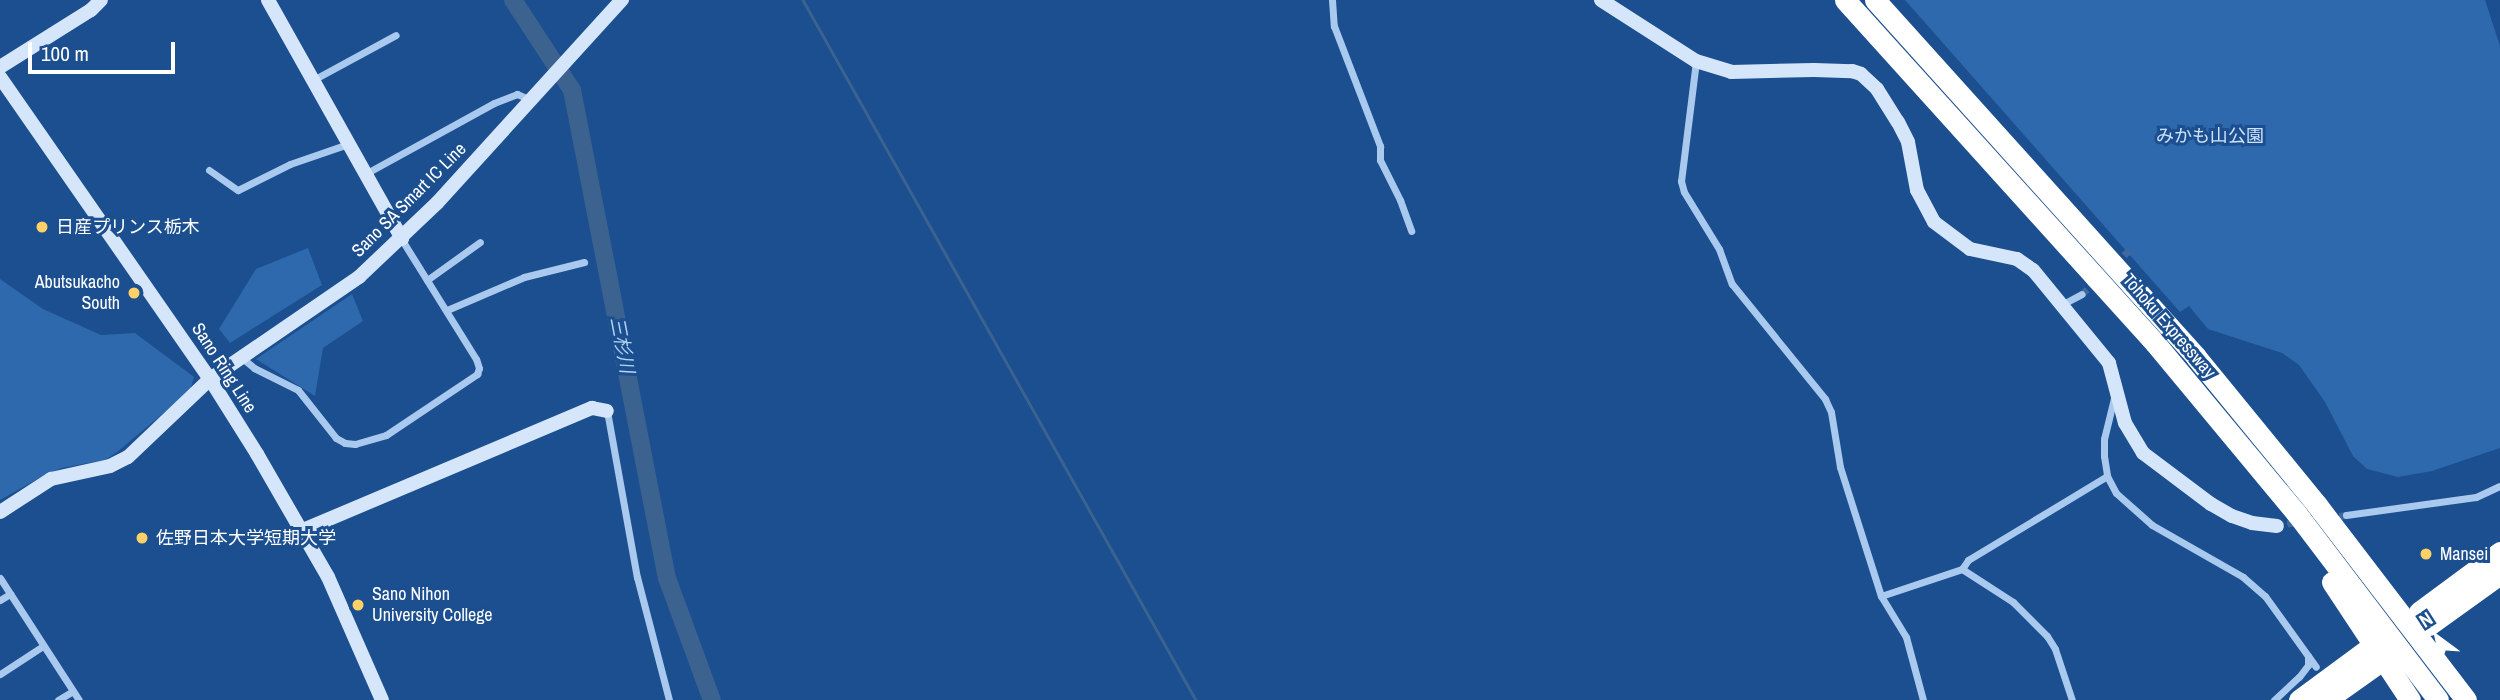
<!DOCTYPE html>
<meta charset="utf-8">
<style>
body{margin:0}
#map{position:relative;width:2500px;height:700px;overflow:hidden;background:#1b4f8f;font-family:"Archivo Narrow","Noto Sans JP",sans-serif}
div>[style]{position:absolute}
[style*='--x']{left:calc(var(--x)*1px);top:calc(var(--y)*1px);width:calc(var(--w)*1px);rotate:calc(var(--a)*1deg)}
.green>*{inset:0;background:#2e69ad}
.stream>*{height:2.5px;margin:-1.25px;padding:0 1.25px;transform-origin:1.25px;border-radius:1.25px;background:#3c6290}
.river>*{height:18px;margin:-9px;padding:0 9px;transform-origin:9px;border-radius:9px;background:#3c6290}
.street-tunnel>*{height:7px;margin-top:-3.5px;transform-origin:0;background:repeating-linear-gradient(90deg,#3d69a0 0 7px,transparent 0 10.5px)}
.street>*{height:7px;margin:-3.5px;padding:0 3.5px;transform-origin:3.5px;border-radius:3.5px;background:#a9c9ee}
.secondary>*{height:14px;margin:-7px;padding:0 7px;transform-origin:7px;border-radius:7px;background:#d6e6fa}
.highway>*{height:21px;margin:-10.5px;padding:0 10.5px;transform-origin:10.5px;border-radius:10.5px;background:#fff}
.dots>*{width:19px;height:19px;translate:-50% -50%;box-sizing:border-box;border:4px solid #1b4f8f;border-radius:50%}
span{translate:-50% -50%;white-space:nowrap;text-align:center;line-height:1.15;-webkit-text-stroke:6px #1b4f8f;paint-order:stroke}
.park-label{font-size:18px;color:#cfe3fa}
.street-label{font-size:18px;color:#fff}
.poi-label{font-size:18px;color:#fff}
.left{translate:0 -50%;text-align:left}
.right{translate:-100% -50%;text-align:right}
.water-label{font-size:19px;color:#b5d3f5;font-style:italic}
.north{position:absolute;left:2402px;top:602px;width:70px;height:70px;-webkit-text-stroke:5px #1b4f8f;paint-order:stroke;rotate:327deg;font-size:19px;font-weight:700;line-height:28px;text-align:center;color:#fff}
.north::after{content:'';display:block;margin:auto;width:24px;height:32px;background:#fff;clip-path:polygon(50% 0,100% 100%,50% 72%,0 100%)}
.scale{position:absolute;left:28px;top:42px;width:147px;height:32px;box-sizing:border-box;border:4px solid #fff;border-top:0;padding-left:9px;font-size:21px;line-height:24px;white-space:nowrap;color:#fff;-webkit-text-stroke:5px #1b4f8f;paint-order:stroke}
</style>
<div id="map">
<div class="green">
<div style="clip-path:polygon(1905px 0,2485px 0,2500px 46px,2500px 448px,2432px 471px,2398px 477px,2367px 469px,2353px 456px,2325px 402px,2299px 365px,2282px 353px,2208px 329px,2189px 306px,2180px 312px)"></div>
<div style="clip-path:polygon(308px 248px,322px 285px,230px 343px,219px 329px,256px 269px)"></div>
<div style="clip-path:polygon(0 279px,43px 309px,101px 335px,135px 333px,194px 377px,190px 391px,117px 452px,105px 460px,61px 468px,43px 476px,0 500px)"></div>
<div style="clip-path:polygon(352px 294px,363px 321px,323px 348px,315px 396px,256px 359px)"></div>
</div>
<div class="stream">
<div style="--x:803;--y:0;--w:803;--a:60.69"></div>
</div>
<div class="river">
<div style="--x:513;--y:0;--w:108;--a:56.8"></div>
<div style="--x:572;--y:90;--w:497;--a:79"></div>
<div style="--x:667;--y:578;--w:130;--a:69.8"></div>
</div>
<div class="street-tunnel">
<div style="--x:2116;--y:262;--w:21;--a:-41"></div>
<div style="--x:2082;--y:294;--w:21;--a:-43"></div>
<div style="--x:2277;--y:525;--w:70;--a:-8.2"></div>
</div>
<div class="street">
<div style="--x:1332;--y:0;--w:26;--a:86"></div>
<div style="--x:1334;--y:26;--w:129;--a:69"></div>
<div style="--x:1380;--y:146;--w:14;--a:90"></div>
<div style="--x:1380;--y:160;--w:45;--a:63.4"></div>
<div style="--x:1400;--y:200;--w:33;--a:70"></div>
<div style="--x:1696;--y:61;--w:121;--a:97.1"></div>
<div style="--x:1681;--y:181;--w:11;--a:75"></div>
<div style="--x:1684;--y:192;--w:67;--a:58.4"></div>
<div style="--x:1719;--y:249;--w:37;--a:70"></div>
<div style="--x:1732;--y:284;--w:148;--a:51"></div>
<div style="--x:1825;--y:399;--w:14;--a:65"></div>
<div style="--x:1831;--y:412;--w:56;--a:80.7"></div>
<div style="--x:1840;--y:467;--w:135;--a:72.4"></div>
<div style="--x:1881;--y:596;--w:48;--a:58.6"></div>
<div style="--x:1906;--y:637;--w:65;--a:74.9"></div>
<div style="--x:313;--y:80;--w:94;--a:-28.5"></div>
<div style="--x:209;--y:170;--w:35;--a:35"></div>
<div style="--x:238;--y:190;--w:58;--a:-26.6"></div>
<div style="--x:290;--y:164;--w:61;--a:-19"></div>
<div style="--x:365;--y:174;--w:147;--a:-28.8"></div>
<div style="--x:494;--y:103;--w:25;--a:-21"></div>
<div style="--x:517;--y:94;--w:15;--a:23"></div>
<div style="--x:427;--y:280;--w:65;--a:-35.6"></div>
<div style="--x:2063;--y:304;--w:21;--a:-28"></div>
<div style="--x:447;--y:310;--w:84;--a:-23.2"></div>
<div style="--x:524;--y:277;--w:62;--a:-14"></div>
<div style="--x:241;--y:357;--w:17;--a:40"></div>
<div style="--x:254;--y:368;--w:49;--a:26.6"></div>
<div style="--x:298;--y:390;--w:61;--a:51.6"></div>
<div style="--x:336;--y:438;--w:10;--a:29"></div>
<div style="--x:345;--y:443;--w:10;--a:6"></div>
<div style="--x:355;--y:444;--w:32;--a:-16"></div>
<div style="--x:386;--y:435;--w:110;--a:-33.8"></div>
<div style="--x:477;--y:374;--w:6;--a:-72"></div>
<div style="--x:479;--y:368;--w:9;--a:-108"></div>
<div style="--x:476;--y:359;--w:140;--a:-121.9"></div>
<div style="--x:2115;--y:394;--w:46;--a:103.7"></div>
<div style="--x:2104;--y:439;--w:17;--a:90"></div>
<div style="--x:2104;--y:456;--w:20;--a:81"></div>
<div style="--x:2107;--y:476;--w:19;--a:62"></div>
<div style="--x:2116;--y:493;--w:48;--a:41.6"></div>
<div style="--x:2152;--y:525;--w:105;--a:29.7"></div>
<div style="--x:2243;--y:577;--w:29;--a:41"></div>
<div style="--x:2265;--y:596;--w:87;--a:54.3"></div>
<div style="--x:607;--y:411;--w:169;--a:79.8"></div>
<div style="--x:637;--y:577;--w:127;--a:75.4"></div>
<div style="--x:2346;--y:515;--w:131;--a:-7.9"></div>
<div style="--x:2476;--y:497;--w:26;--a:-25"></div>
<div style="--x:1962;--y:569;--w:61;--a:32.9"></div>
<div style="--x:2013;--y:602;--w:48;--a:45"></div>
<div style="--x:2047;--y:636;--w:15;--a:58"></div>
<div style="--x:2055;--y:649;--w:54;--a:71.6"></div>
<div style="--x:0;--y:578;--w:145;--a:57.1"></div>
<div style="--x:1881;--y:596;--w:85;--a:-18.4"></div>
<div style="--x:1962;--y:569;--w:11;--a:-56"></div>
<div style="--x:1968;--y:560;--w:162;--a:-31.1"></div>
<div style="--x:0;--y:600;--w:12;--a:-31"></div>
<div style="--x:0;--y:674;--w:51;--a:-33.1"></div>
<div style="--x:58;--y:700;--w:17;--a:-31"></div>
<div style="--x:2274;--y:700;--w:34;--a:-43"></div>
<div style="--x:2299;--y:677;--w:15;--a:-53"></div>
<div style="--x:2308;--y:665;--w:9;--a:-90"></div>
</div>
<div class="secondary">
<div style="--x:268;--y:0;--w:274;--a:60.7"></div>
<div style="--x:1601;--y:0;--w:113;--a:32.7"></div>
<div style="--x:1696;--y:61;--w:37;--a:17"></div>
<div style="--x:1731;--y:72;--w:83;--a:-1.4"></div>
<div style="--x:1814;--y:70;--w:38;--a:2"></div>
<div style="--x:1852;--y:71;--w:9;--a:18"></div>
<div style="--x:1861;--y:74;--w:22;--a:43"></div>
<div style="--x:1877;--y:89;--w:39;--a:58"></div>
<div style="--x:1898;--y:122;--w:22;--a:63"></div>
<div style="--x:1908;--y:142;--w:49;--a:79.4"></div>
<div style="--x:1917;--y:190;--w:36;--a:62"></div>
<div style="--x:1934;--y:222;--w:45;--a:36.9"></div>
<div style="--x:1970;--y:249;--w:48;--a:12"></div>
<div style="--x:2017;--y:259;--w:19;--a:35"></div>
<div style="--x:2033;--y:270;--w:120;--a:50.7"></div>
<div style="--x:2109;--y:363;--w:62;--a:75.1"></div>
<div style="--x:2125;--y:423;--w:35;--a:59"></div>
<div style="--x:2143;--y:453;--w:85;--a:36.9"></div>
<div style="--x:2211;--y:504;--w:24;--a:30"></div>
<div style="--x:2232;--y:516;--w:21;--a:19"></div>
<div style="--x:2252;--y:523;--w:25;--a:7"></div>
<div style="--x:0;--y:67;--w:107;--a:-32.1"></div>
<div style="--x:91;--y:10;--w:14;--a:-45"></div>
<div style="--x:0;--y:77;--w:368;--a:55.2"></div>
<div style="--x:210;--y:379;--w:89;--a:57.9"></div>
<div style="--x:257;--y:454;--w:142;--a:60"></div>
<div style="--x:328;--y:577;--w:134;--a:66.3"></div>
<div style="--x:0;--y:512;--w:61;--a:-32.9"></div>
<div style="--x:51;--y:479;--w:60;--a:-12.4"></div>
<div style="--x:110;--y:466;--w:20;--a:-27"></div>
<div style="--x:128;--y:457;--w:113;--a:-43.6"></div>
<div style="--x:210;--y:379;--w:181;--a:-34.4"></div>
<div style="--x:359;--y:277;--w:108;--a:-43.5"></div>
<div style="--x:437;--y:203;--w:275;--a:-47.7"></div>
<div style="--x:303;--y:530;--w:314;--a:-22.9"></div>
<div style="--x:592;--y:408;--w:15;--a:11"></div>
</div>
<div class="highway">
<div style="--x:1845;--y:0;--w:462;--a:47.9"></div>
<div style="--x:2155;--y:343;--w:222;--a:50.3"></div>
<div style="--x:2297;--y:514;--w:233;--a:52.8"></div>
<div style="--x:1875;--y:0;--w:480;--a:48"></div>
<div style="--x:2196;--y:357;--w:191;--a:50.7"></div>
<div style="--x:2317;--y:505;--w:245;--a:52.6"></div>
<div style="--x:2332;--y:582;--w:141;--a:56.5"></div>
<div style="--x:2419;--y:612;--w:101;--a:-36.5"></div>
<div style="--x:2429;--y:625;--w:87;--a:-35.7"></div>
<div style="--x:2299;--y:700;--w:86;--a:-36.5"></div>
<div style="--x:2326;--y:700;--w:64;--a:-35.4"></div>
</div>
<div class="dots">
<div style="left:42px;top:227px;background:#ffd166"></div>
<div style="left:134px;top:293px;background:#ffd166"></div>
<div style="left:142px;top:538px;background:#ffd166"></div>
<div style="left:2426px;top:554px;background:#ffd166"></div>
<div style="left:358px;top:605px;background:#ffd166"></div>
</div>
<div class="park-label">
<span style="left:2210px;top:136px">みかも山公園</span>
</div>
<div class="street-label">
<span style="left:409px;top:200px;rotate:-45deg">Sano SA Smart IC Line</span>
<span style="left:2169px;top:326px;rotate:49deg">Tohoku Expressway</span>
<span style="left:224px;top:368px;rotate:57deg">Sano Ring Line</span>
</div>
<div class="poi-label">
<span class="left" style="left:56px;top:227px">日産プリンス栃木</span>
<span class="right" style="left:120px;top:293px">Abutsukacho<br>South</span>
<span class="left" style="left:156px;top:538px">佐野日本大学短期大学</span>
<span class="left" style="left:2440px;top:554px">Mansei</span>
<span class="left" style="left:372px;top:605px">Sano Nihon<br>University College</span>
</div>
<div class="water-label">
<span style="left:622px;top:345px;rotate:79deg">三杉川</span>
</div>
<div class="north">N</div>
<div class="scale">100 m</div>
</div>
